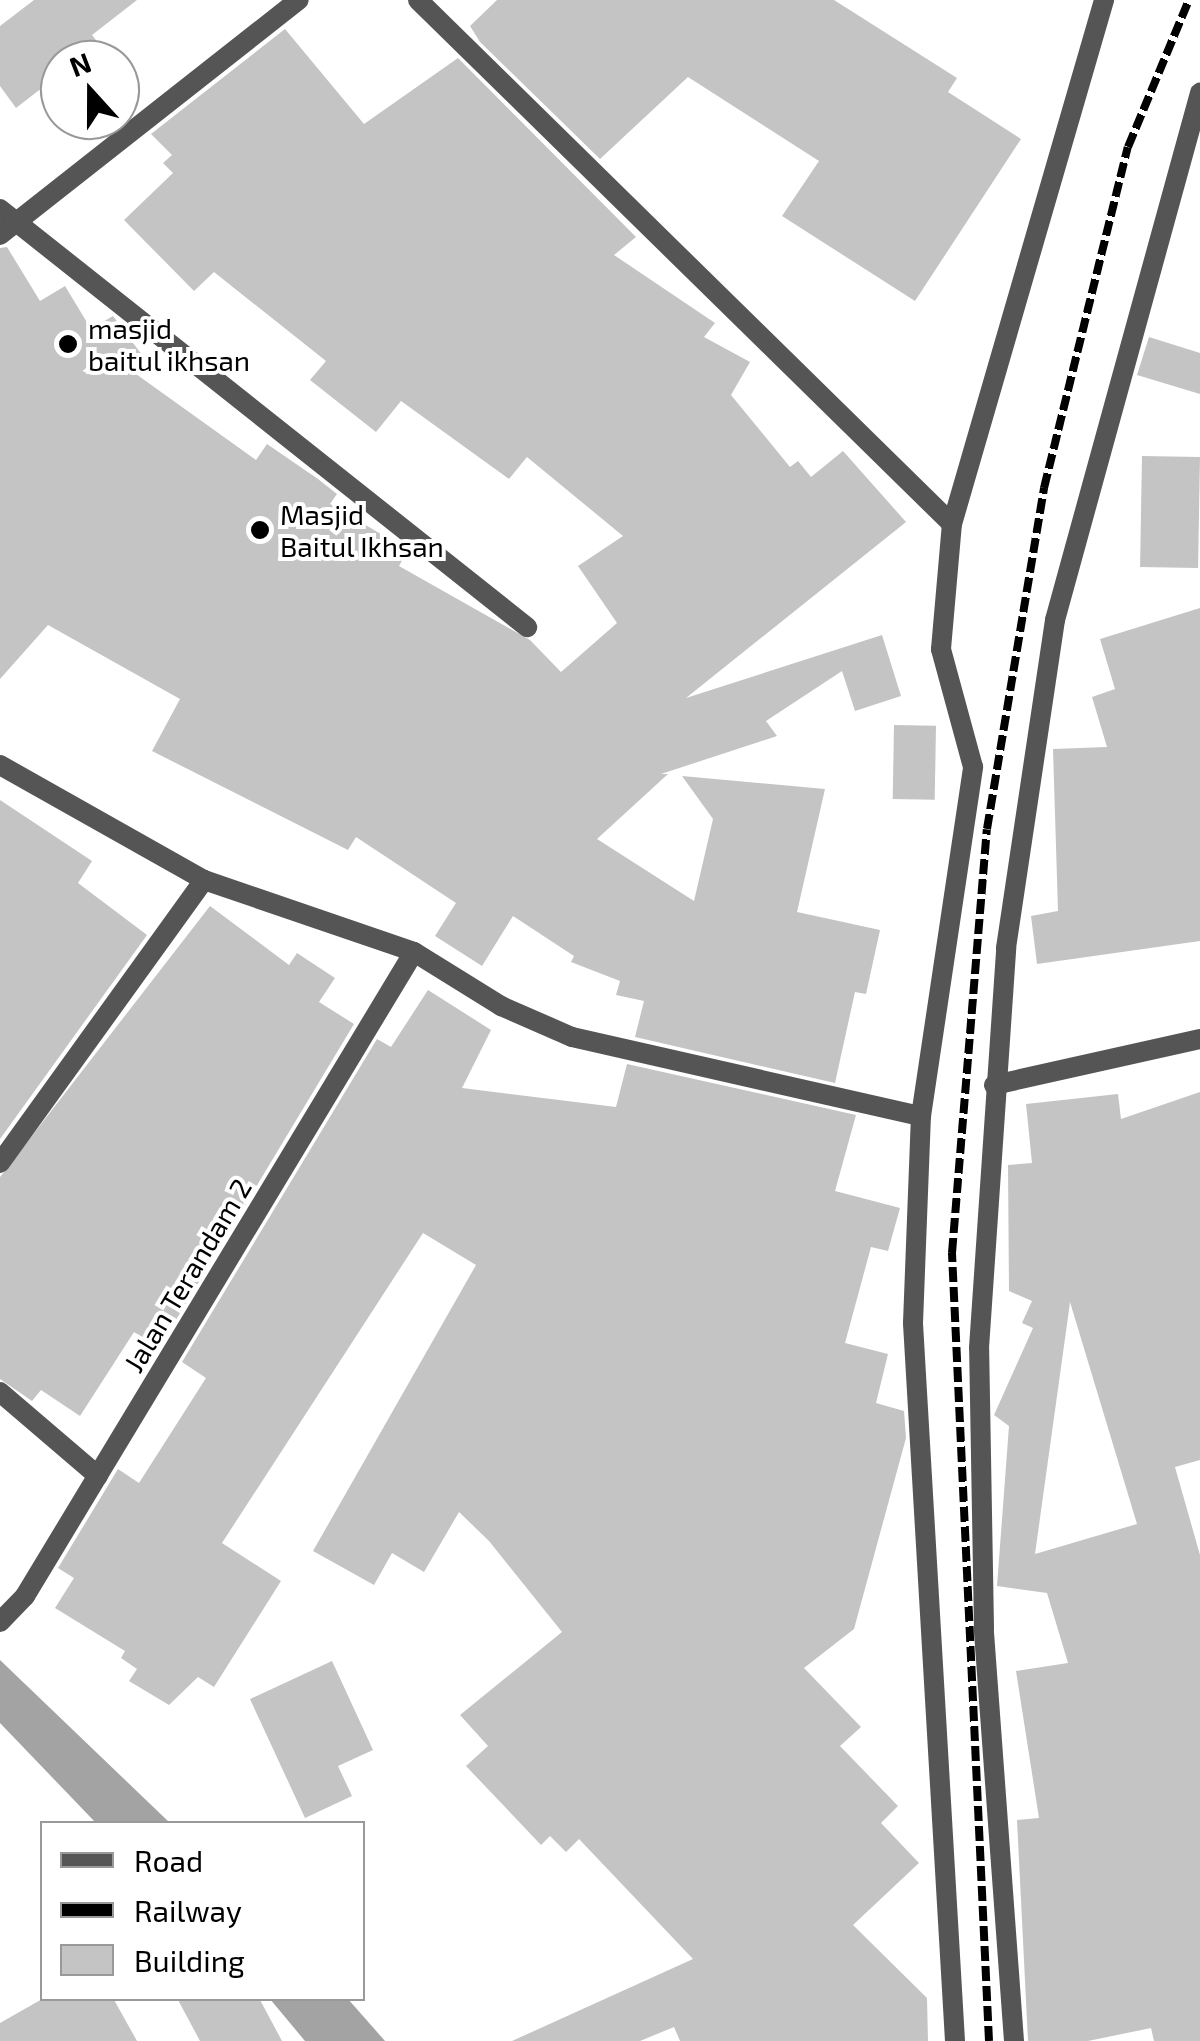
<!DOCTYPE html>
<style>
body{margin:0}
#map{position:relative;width:1200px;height:2041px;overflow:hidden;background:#fff;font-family:"Exo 2",sans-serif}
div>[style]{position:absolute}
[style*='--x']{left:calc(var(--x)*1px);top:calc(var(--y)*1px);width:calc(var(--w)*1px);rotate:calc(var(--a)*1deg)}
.water>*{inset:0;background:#a3a3a3}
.building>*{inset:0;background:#c4c4c4;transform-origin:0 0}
.minor>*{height:20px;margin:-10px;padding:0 10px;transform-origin:10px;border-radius:10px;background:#555}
.rail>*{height:8px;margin-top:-4px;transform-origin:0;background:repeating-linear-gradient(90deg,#000 0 15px,transparent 0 20px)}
.dots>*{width:28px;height:28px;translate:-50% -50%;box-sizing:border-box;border:5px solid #fff;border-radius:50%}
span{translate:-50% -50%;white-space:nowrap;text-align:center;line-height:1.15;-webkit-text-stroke:8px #fff;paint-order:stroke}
.poi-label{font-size:28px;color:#000}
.left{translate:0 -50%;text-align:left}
.street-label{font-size:28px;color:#000}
.legend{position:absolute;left:40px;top:1821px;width:325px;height:180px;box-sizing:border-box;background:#fff;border:2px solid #999;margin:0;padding:12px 18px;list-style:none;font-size:30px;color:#000}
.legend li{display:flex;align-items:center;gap:20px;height:50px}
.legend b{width:50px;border:2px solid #999}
.north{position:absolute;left:40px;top:40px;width:100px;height:100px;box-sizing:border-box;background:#fff;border:2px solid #999;border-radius:50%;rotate:339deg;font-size:28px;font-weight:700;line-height:40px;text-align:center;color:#000}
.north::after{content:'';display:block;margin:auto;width:35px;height:45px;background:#000;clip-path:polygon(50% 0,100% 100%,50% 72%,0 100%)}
</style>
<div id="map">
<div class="water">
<div style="clip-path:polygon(0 1660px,170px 1823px,96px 1823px,0 1723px)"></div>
<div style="clip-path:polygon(270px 1999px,348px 1999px,385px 2041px,305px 2041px)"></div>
</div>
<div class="building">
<div style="clip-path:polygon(34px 0,137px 0,92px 35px,99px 44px,78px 60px,60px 60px,60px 74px,16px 108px,0 86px,0 26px)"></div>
<div style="clip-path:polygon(497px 0,834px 0,957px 78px,948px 92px,1021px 139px,915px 301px,782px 216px,819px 161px,688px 77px,600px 159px,480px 42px,470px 26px)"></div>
<div style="clip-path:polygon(285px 29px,364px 124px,458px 58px,636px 237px,614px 255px,715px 323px,704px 337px,750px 362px,731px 395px,790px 467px,798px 461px,811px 477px,843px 451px,906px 522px,686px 698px,882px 635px,901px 696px,855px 711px,842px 671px,766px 721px,777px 736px,661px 774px,668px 774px,597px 839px,694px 901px,713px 819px,682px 776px,825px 789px,797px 912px,880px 930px,866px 994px,855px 992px,835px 1083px,635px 1037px,644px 1001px,616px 995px,620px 981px,571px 962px,574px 956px,513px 916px,482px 966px,435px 936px,456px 903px,356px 837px,348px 850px,152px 751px,180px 699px,48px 625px,0 679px,0 248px,7px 247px,40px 301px,65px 286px,91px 329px,113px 316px,145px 359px,129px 369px,256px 460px,267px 444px,318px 479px,337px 494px,330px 504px,408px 550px,399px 566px,530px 640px,561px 672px,617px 623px,578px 566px,623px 536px,527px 457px,509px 479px,401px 401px,376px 432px,310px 380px,326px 361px,214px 272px,194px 291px,124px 220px,173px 173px,163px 163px,172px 155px,151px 134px)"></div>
<div style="clip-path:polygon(1149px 337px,1200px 353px,1200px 394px,1137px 375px)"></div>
<div style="left:1142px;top:456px;width:58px;height:111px;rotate:1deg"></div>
<div style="clip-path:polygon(1200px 608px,1200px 941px,1037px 964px,1031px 916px,1058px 911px,1053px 749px,1107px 747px,1092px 697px,1115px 689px,1100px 639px)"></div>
<div style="left:894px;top:725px;width:42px;height:74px;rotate:1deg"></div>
<div style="clip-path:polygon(0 800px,92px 861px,78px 883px,147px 935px,0 1139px)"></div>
<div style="clip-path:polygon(210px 906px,289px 965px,297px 953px,335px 978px,319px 1002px,354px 1024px,159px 1348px,134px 1332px,80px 1416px,41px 1390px,32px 1401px,0 1379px,0 1177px)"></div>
<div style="clip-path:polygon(428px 990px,491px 1030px,462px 1088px,616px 1107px,627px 1064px,856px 1115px,835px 1191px,900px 1208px,888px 1251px,871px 1247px,845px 1343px,888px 1354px,876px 1403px,904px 1411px,906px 1438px,854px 1629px,804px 1668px,861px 1727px,840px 1746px,898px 1806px,881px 1823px,919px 1863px,853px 1925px,927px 1998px,928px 2041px,680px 2041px,674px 2027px,640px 2041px,512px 2041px,693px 1959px,579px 1839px,566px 1852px,550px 1836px,541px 1845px,466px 1766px,488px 1746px,460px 1715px,562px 1632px,489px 1541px,459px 1512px,424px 1572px,392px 1553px,374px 1585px,313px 1551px,476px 1265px,423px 1233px,222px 1543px,281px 1581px,214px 1687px,198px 1677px,169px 1705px,129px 1681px,137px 1669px,121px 1658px,125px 1651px,55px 1608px,74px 1578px,58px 1568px,118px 1469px,139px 1483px,206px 1378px,182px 1362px,377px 1039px,391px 1047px)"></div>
<div style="clip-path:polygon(evenodd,1200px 1092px,1200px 1460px,1175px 1467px,1200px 1555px,1200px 2041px,1154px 2041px,1151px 2028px,1088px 2041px,1028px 2041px,1017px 1820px,1039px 1818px,1016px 1671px,1068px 1663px,1047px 1593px,997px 1586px,1009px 1426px,994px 1415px,1033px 1328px,1022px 1323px,1032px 1301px,1009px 1291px,1008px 1165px,1032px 1163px,1026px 1104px,1118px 1094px,1121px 1119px,1200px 1092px,1070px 1302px,1137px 1524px,1035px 1554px,1068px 1317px,1070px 1302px)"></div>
<div style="clip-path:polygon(332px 1661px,373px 1750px,338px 1766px,352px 1796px,305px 1818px,250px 1699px)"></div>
<div style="clip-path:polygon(44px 1998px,113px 1998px,137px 2041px,0 2041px,0 2023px)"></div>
<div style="clip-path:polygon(177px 1998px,259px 1998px,282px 2041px,200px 2041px)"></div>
</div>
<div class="minor">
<div style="--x:418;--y:0;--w:748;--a:44.46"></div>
<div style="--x:0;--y:209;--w:673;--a:38.42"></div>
<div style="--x:0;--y:235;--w:380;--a:-38.2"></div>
<div style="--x:0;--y:765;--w:234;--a:29.4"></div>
<div style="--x:204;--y:880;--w:222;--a:18.9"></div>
<div style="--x:414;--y:952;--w:102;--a:31.8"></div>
<div style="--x:501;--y:1006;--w:77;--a:23.6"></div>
<div style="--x:572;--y:1037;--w:358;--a:12.8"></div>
<div style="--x:994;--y:1085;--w:211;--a:-12.6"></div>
<div style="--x:0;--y:1163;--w:349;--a:-54.2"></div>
<div style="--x:0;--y:1392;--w:129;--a:40.6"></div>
<div style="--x:0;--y:1622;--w:36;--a:-46"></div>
<div style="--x:25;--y:1596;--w:752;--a:-58.87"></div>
<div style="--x:955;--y:2041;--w:719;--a:-93.35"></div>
<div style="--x:913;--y:1323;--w:207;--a:-87.8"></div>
<div style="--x:921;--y:1116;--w:353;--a:-81.5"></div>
<div style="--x:973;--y:767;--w:122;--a:-105.2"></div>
<div style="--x:941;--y:649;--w:125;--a:-85"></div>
<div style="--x:952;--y:524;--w:546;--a:-73.82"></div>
<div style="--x:1014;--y:2041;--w:414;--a:-94.2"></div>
<div style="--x:984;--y:1628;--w:280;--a:-91"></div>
<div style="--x:979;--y:1348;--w:401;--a:-86.1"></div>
<div style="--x:1006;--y:948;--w:332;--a:-81.5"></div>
<div style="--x:1055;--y:620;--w:547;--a:-74.62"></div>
</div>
<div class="rail">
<div style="--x:989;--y:2041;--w:789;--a:-92.69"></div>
<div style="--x:952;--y:1253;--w:425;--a:-85.3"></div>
<div style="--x:987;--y:829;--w:346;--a:-80.5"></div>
<div style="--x:1044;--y:488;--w:351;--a:-76.2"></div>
<div style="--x:1128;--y:147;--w:159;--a:-67.5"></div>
</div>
<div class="dots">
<div style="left:68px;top:344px;background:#000"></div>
<div style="left:260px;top:530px;background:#000"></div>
</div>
<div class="poi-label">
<span class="left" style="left:88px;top:344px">masjid<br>baitul ikhsan</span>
<span class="left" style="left:280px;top:530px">Masjid<br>Baitul Ikhsan</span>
</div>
<div class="street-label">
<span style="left:187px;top:1275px;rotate:-59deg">Jalan Terandam 2</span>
</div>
<ul class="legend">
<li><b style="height:12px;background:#555"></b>Road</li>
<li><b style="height:12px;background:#000"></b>Railway</li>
<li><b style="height:28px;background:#c4c4c4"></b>Building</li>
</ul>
<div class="north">N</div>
</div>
